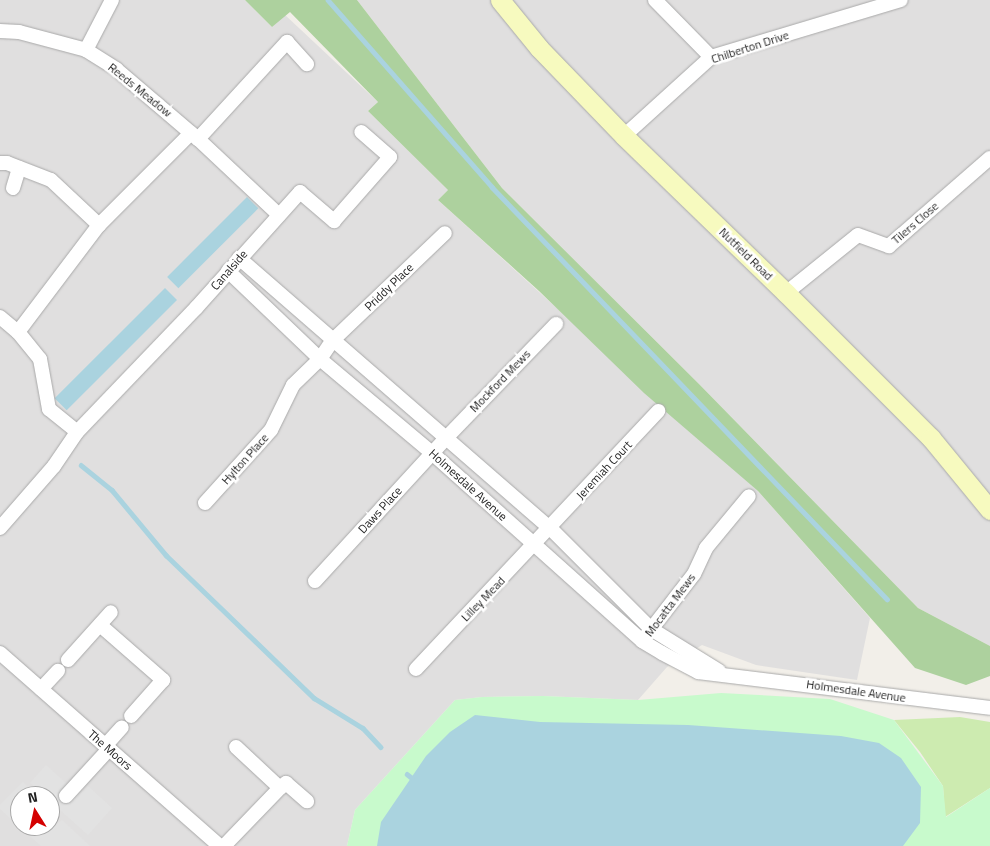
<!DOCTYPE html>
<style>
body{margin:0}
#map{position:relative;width:990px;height:846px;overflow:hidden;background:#f2efe9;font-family:"Titillium Web",sans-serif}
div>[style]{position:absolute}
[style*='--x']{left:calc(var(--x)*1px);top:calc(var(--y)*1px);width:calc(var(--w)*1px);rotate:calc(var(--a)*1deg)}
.residential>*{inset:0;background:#e0dfdf}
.grass>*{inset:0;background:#cdebb0}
.forest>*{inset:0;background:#add19e}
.park>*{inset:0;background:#c8facc}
.parking>*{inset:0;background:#e2e2e2}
.water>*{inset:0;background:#aad3df;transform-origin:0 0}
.stream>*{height:4.5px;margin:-2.25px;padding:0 2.25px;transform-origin:2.25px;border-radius:2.25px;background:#aad3df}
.roads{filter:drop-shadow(0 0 1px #a9a9a9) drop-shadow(0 0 1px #a9a9a9)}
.street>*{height:14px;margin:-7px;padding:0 7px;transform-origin:7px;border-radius:7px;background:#fff}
.secondary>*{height:19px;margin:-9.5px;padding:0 9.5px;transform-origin:9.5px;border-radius:9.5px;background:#f7fabf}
span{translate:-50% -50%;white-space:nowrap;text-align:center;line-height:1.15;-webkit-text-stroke:5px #fff;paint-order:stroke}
.street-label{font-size:12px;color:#222}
.north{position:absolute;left:10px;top:786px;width:50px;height:50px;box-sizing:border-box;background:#fff;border:1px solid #a7a7a7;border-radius:50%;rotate:350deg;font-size:14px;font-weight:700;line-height:20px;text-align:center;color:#222}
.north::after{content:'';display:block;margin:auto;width:18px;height:22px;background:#d40000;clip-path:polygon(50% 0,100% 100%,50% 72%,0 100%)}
</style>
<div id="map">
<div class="residential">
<div style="clip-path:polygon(evenodd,0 0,245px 0,272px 27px,284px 14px,378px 102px,368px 111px,448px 190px,438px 200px,758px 491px,870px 618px,857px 680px,756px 665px,702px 645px,667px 667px,638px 700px,543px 696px,482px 697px,455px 700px,355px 810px,347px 846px,0 846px,0 0,20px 796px,50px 796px,50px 826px,20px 826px,20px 796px)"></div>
<div style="clip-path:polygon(357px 0,990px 0,990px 646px,918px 608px,699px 384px,502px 188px)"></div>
</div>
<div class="grass">
<div style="clip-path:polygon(960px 717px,990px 722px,990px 788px,945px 817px,943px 786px,920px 752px,894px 720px)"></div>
</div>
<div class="forest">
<div style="clip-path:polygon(245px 0,357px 0,502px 188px,699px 384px,918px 608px,990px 646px,990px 676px,966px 685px,915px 668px,758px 491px,644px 393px,539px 291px,438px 200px,448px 190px,368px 111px,378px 102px,290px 12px,272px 27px)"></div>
</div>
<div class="park">
<div style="clip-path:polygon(721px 693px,830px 699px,894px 720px,943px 786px,946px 817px,990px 788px,990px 846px,347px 846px,355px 810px,455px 700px,482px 697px,543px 696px,638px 700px)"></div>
</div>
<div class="parking">
<div style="clip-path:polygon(46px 765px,79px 795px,88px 786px,112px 808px,88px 835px,50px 801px,50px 796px,45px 796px,30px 783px)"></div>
<div style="clip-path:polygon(23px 782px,37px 796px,20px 796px,20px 826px,50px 826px,50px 823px,54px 827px,62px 820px,90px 846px,41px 846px,0 809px,0 805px)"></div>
</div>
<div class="water">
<div style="left:247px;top:197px;width:16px;height:113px;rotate:45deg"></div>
<div style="left:165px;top:288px;width:17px;height:156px;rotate:45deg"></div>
<div style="clip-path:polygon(475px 715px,540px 722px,688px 725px,841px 736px,879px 743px,901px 758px,921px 787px,920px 823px,903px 846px,377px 846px,381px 822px,426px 756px,450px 732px)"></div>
</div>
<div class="stream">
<div style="--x:328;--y:0;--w:249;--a:48.7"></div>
<div style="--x:492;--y:187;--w:571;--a:46.21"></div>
<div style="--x:81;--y:465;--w:40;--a:39"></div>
<div style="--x:112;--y:490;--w:85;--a:50.3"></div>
<div style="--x:166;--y:555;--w:206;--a:44"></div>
<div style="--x:314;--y:698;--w:57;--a:31.5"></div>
<div style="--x:363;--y:728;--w:26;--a:47"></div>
<div style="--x:407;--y:774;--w:6;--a:39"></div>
</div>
<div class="roads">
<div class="street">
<div style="--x:655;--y:0;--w:80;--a:45.5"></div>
<div style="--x:0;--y:31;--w:19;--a:3"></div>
<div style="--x:19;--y:32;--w:69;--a:15"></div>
<div style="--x:86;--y:50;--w:36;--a:32"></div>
<div style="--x:116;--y:69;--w:108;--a:40.5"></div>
<div style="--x:86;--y:50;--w:56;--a:-62.5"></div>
<div style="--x:624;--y:136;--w:118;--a:-42.2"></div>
<div style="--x:711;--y:57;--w:198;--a:-16.7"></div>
<div style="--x:0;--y:163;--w:7;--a:0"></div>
<div style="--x:7;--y:163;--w:47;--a:21.1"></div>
<div style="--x:51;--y:180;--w:66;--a:43.2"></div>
<div style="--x:13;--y:188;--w:21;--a:-73"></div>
<div style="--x:279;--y:215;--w:111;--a:-136.8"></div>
<div style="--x:198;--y:139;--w:132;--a:-47.5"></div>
<div style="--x:287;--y:42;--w:30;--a:48"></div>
<div style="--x:239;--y:258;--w:412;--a:41"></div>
<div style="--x:550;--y:528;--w:143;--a:45"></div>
<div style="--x:651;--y:629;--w:80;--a:31.7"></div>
<div style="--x:228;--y:271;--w:127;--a:43.7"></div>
<div style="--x:320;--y:359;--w:146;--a:40"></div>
<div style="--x:432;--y:453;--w:282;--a:41.8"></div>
<div style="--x:642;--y:641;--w:23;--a:31"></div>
<div style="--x:662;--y:653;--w:41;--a:27.8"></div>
<div style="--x:698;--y:672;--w:294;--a:7"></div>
<div style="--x:786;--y:293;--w:92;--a:-38.9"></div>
<div style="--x:858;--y:235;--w:33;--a:20"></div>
<div style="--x:889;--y:246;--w:134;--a:-41.1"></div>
<div style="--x:0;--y:317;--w:23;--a:40"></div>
<div style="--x:18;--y:332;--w:35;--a:51"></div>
<div style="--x:40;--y:359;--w:51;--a:79.8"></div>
<div style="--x:49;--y:409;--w:36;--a:39"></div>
<div style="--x:18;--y:332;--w:134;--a:-52.9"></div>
<div style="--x:99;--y:225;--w:130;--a:-45"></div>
<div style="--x:205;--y:503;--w:98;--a:-47.9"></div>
<div style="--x:271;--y:430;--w:50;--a:-63.9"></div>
<div style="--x:293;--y:385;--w:37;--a:-44"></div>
<div style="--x:320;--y:359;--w:22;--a:-56"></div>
<div style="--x:332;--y:341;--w:156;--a:-43.7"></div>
<div style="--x:0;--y:528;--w:82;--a:-48.9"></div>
<div style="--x:54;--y:466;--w:41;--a:-55.9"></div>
<div style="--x:77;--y:432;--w:172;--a:-46.2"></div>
<div style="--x:196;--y:308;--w:156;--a:-48.1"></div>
<div style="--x:300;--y:192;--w:45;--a:40.5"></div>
<div style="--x:334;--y:221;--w:85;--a:-48.8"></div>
<div style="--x:390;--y:157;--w:38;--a:-139"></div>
<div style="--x:315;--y:581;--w:193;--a:-47.5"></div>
<div style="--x:445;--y:439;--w:160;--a:-46"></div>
<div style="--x:100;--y:625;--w:84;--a:41.1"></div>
<div style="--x:163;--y:680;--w:48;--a:131.6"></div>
<div style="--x:646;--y:636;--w:78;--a:-52.3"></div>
<div style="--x:694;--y:574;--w:29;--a:-65"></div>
<div style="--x:706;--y:548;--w:67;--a:-50.4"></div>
<div style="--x:0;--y:653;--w:293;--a:41.3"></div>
<div style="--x:68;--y:660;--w:64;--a:-48.1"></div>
<div style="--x:416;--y:669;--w:354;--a:-46.8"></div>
<div style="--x:41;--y:689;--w:25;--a:-47"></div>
<div style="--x:105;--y:746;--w:25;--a:-48"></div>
<div style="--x:280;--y:788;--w:8;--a:-40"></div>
<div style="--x:286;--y:783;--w:28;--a:41"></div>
<div style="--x:66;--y:796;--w:64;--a:-47.5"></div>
<div style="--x:224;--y:846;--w:81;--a:-46"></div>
<div style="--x:280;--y:788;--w:60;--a:-137"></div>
</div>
<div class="secondary">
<div style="--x:500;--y:0;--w:62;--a:50.9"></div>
<div style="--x:539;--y:48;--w:122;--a:46"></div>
<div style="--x:624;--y:136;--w:226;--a:44.1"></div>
<div style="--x:786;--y:293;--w:205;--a:45"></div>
<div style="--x:931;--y:438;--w:93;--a:50.7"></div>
</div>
</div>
<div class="street-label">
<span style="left:750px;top:47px;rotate:-18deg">Chilberton Drive</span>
<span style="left:140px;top:90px;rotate:39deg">Reeds Meadow</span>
<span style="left:915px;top:223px;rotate:-41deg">Tilers Close</span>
<span style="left:746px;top:254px;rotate:44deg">Nutfield Road</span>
<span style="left:229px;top:270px;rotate:-49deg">Canalside</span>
<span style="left:389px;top:287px;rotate:-44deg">Priddy Place</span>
<span style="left:500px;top:381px;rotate:-46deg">Mockford Mews</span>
<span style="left:245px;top:459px;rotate:-48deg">Hylton Place</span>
<span style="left:604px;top:470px;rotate:-47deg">Jeremiah Court</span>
<span style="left:468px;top:485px;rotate:42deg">Holmesdale Avenue</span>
<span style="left:380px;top:510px;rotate:-48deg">Daws Place</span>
<span style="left:483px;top:599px;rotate:-46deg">Lilley Mead</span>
<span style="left:670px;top:605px;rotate:-53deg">Mocatta Mews</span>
<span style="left:856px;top:691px;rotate:8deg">Holmesdale Avenue</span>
<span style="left:110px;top:750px;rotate:41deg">The Moors</span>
</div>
<div class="north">N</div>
</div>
